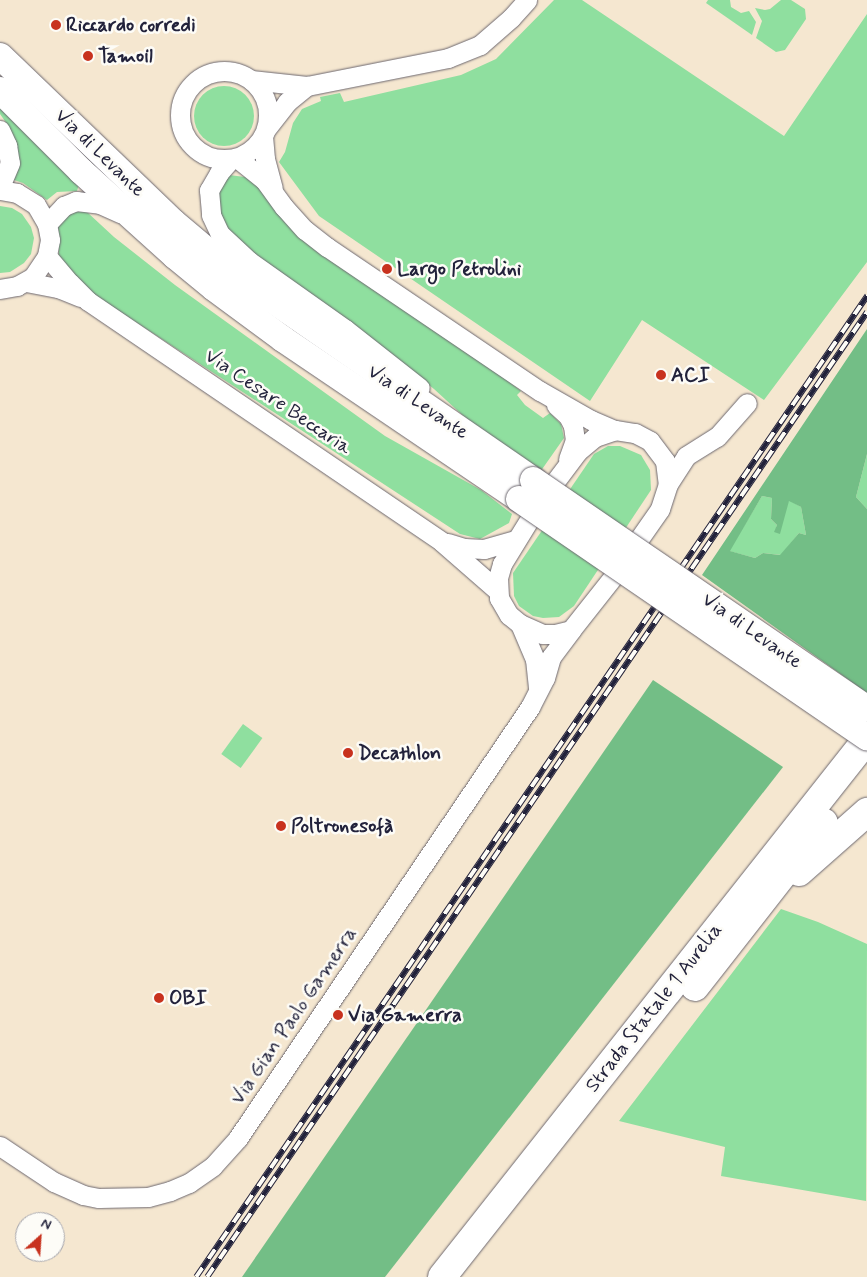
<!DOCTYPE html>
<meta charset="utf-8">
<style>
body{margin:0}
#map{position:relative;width:867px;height:1277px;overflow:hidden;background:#f5e7d0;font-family:Mynerve,sans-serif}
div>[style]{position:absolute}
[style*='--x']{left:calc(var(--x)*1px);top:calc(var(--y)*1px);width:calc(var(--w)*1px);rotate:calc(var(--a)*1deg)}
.green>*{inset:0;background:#8fdf9f;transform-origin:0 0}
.round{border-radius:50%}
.forest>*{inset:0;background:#73be86}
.roads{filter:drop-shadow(0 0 1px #6c676f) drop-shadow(0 0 1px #6c676f)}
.street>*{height:19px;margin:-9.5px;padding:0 9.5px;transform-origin:9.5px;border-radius:9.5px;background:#fff}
.street>.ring{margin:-9.5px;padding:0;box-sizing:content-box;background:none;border:19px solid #fff;border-radius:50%}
.secondary>*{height:26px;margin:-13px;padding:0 13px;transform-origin:13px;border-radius:13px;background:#fff}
.highway>*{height:28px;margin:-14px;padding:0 14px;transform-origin:14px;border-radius:14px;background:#fff}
.rail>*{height:5.5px;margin-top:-2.75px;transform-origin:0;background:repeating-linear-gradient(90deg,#fdfcf7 0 11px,#22223b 0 22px);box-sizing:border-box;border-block:1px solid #22223b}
.bridges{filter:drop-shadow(0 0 1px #6c676f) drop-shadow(0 0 1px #6c676f)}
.secondary-bridge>*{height:26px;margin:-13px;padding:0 13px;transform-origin:13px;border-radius:13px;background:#fff}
.dots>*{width:14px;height:14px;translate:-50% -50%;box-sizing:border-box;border:2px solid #fdfcf7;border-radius:50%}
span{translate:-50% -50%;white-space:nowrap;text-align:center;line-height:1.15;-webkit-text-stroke:5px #fdfcf7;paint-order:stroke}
.poi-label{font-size:20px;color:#22223b;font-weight:700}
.left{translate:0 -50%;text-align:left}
.street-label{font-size:20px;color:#22223b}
.north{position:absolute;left:15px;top:1212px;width:50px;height:50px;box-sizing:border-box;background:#fdfcf7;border:1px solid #a5a5ac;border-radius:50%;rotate:26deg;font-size:14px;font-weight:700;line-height:20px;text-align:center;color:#22223b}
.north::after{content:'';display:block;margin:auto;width:18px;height:22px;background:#c8321e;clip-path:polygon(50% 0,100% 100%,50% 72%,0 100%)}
</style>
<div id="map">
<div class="green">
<div style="clip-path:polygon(554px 0,582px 0,784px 136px,867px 14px,867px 262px,764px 400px,642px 320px,590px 401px,319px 216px,279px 162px,285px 152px,293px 123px,302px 109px,321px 101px,320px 97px,340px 93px,344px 102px,461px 75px,496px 59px)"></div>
<div style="clip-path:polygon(708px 0,730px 0,731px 7px,741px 13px,749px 11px,756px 22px,752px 35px,706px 3px)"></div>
<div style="clip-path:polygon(781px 0,791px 0,805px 9px,806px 19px,785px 50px,776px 52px,756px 38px,762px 21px,755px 8px,765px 10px,770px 9px)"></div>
<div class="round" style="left:194px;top:86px;width:60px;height:60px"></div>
<div style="clip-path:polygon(0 105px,79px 184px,77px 191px,57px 192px,47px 200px,23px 183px,14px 180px,16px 148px,7px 124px,0 114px)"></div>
<div style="clip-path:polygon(229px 175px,245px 177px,521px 391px,517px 395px,525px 405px,543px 418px,550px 413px,561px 424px,564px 438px,538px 475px,494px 444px,434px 389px,377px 344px,259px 262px,219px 224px,216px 183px)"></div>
<div style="clip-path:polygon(0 206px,12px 208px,22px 214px,31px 227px,34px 238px,31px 254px,24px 263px,10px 272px,0 273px)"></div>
<div style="clip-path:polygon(74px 211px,87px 212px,114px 237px,175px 285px,385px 436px,481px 490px,512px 514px,509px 523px,480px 539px,460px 534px,99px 298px,59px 267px,58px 225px,61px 220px)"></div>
<div style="clip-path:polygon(608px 446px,620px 446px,641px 455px,650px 470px,651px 490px,574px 606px,559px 617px,543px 618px,533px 616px,519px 606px,514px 596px,513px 573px,594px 454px)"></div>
<div style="clip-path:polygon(867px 454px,867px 509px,856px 497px)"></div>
<div style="clip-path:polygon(762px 496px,772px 498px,771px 519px,777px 525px,775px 532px,789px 500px,801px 507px,806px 535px,799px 533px,781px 555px,763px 553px,755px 558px,729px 551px)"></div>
<div style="left:243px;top:724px;width:24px;height:37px;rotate:36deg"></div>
<div style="clip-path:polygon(781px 909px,818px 922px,867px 944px,866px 1201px,721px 1176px,725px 1147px,619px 1121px)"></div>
</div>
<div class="forest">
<div style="clip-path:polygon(evenodd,867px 329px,867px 454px,856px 497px,867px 509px,867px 693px,702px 575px,867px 329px,762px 496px,772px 498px,771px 519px,777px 525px,774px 532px,780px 534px,789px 501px,801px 507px,806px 535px,799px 533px,780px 555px,763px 553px,755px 558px,730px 551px,762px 496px)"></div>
<div style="clip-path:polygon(653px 680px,783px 767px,385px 1277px,242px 1277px)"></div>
</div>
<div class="roads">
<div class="street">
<div class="ring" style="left:180px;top:71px;width:69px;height:69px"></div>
<div style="--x:251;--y:80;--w:56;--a:6.1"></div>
<div style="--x:307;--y:86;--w:144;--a:-11.2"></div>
<div style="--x:448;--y:58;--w:35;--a:-22"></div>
<div style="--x:480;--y:45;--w:41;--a:-41.1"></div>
<div style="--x:511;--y:18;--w:24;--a:-48"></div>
<div style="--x:267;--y:128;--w:33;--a:-52"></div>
<div style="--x:287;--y:102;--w:26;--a:-39"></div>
<div style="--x:0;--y:130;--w:17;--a:65"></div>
<div style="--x:7;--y:145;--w:18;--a:81"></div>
<div style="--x:10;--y:163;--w:26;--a:113"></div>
<div style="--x:263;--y:136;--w:23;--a:85"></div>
<div style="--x:265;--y:159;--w:30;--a:75"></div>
<div style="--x:237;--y:158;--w:36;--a:39"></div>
<div style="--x:265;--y:181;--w:32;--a:54"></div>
<div style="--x:284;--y:207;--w:31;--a:48"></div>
<div style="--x:305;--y:230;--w:28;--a:38"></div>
<div style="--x:327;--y:247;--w:257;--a:34.1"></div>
<div style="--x:540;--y:391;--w:59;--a:29.6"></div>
<div style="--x:591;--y:420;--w:26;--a:23"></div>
<div style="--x:231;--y:159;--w:18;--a:131"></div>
<div style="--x:219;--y:173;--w:20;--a:120"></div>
<div style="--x:209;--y:190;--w:25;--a:85"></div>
<div style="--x:211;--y:215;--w:21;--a:65"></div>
<div style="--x:220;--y:234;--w:40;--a:43"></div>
<div style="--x:249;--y:261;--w:118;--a:35.3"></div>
<div style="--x:345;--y:329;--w:95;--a:38.2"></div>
<div style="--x:0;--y:190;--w:17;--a:10"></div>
<div style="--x:17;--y:193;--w:22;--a:32"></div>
<div style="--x:36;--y:205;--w:22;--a:60"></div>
<div style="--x:47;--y:224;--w:16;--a:79"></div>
<div style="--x:50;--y:240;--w:16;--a:101"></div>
<div style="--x:47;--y:256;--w:25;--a:124"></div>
<div style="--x:33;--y:277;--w:18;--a:151"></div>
<div style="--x:17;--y:286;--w:17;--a:170"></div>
<div style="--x:47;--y:224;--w:25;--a:-47"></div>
<div style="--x:64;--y:206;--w:13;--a:-23"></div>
<div style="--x:76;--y:201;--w:24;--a:7"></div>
<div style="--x:100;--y:204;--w:22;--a:24"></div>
<div style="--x:47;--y:256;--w:35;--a:50"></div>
<div style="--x:70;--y:283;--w:25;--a:45"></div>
<div style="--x:88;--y:301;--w:428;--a:34.2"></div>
<div style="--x:442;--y:542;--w:73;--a:41.1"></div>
<div style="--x:26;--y:282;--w:33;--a:11"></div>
<div style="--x:58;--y:288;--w:24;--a:22"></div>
<div style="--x:556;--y:405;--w:16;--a:43"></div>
<div style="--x:568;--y:416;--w:11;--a:63"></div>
<div style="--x:573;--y:426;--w:14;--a:82"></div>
<div style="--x:575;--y:440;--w:20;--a:110"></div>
<div style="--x:554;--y:483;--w:39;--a:-53"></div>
<div style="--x:577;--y:452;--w:23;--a:-40"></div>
<div style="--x:595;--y:437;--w:21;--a:-19"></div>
<div style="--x:615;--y:430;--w:20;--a:9"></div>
<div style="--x:635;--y:433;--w:17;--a:28"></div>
<div style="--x:650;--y:441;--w:25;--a:53"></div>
<div style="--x:665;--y:461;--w:23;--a:83"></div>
<div style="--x:668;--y:484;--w:26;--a:108"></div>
<div style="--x:660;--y:509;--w:39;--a:125"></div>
<div style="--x:668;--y:484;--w:33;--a:-57"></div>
<div style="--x:686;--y:456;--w:36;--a:-32"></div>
<div style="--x:717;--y:437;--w:45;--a:-48.6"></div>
<div style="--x:529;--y:520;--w:52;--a:121.5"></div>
<div style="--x:502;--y:564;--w:15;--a:106"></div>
<div style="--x:498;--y:578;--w:20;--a:87"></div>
<div style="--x:499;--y:598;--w:20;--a:60"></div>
<div style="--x:509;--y:615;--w:14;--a:39"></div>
<div style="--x:520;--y:624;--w:24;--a:24"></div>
<div style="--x:542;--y:634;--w:13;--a:0"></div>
<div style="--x:555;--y:634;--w:16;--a:-14"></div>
<div style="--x:571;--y:630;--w:68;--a:-51.6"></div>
<div style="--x:448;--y:543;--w:17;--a:17"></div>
<div style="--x:464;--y:548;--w:20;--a:3"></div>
<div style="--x:484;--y:549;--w:32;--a:-16"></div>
<div style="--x:520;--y:624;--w:38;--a:67"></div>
<div style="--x:535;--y:659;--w:29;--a:84"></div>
<div style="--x:0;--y:1146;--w:65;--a:33.7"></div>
<div style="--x:54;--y:1182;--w:32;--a:24"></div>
<div style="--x:83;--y:1195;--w:16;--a:11"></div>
<div style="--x:99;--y:1198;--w:49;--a:-1.2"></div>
<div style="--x:148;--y:1197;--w:23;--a:-15"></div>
<div style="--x:170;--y:1191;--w:21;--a:-23"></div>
<div style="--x:189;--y:1183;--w:29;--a:-35"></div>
<div style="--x:213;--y:1166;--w:38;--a:-48"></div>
<div style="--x:238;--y:1138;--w:521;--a:-55.88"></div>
<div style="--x:530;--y:707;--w:33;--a:-63"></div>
<div style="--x:545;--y:678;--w:22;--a:-74"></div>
<div style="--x:551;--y:657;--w:34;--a:-53"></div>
</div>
<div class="secondary">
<div style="--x:0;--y:56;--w:240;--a:43.8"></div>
<div style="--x:173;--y:222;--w:82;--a:40.1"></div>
<div style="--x:236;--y:275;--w:361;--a:34.6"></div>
<div style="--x:0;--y:90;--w:115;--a:45"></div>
<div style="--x:81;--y:171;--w:127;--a:42.1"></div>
<div style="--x:175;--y:256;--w:50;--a:39.4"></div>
<div style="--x:214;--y:288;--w:86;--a:36.5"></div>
<div style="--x:283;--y:339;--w:285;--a:34.1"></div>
</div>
<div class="highway">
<div style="--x:799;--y:872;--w:91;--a:-41.4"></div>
<div style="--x:695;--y:987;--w:209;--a:-52"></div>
<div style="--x:442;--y:1277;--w:686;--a:-51.69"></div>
</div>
</div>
<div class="rail">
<div style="--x:196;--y:1277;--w:1189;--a:-55.63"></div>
<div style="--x:207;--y:1277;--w:1169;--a:-55.63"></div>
</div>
<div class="bridges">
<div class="secondary-bridge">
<div style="--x:533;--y:480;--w:405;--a:34.4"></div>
<div style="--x:519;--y:499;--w:422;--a:34.4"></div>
</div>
</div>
<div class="dots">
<div style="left:56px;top:25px;background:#c8321e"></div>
<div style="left:88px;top:56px;background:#c8321e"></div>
<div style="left:387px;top:269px;background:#c8321e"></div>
<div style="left:661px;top:375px;background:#c8321e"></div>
<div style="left:348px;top:753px;background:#c8321e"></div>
<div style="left:281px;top:826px;background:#c8321e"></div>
<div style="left:159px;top:998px;background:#c8321e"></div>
<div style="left:338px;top:1015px;background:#c8321e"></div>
</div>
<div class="poi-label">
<span class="left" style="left:66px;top:25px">Riccardo corredi</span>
<span class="left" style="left:98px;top:56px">Tamoil</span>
<span class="left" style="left:397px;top:269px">Largo Petrolini</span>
<span class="left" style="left:671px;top:375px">ACI</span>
<span class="left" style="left:358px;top:753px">Decathlon</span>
<span class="left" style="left:291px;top:826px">Poltronesofà</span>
<span class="left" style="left:169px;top:998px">OBI</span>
<span class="left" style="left:348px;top:1015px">Via Gamerra</span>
</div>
<div class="street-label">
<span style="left:100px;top:153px;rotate:44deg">Via di Levante</span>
<span style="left:278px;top:402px;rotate:34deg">Via Cesare Beccaria</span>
<span style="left:418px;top:402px;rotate:34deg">Via di Levante</span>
<span style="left:752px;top:631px;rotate:35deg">Via di Levante</span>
<span style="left:654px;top:1008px;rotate:-52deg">Strada Statale 1 Aurelia</span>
<span style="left:294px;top:1016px;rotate:-56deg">Via Gian Paolo Gamerra</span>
</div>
<div class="north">N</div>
</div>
